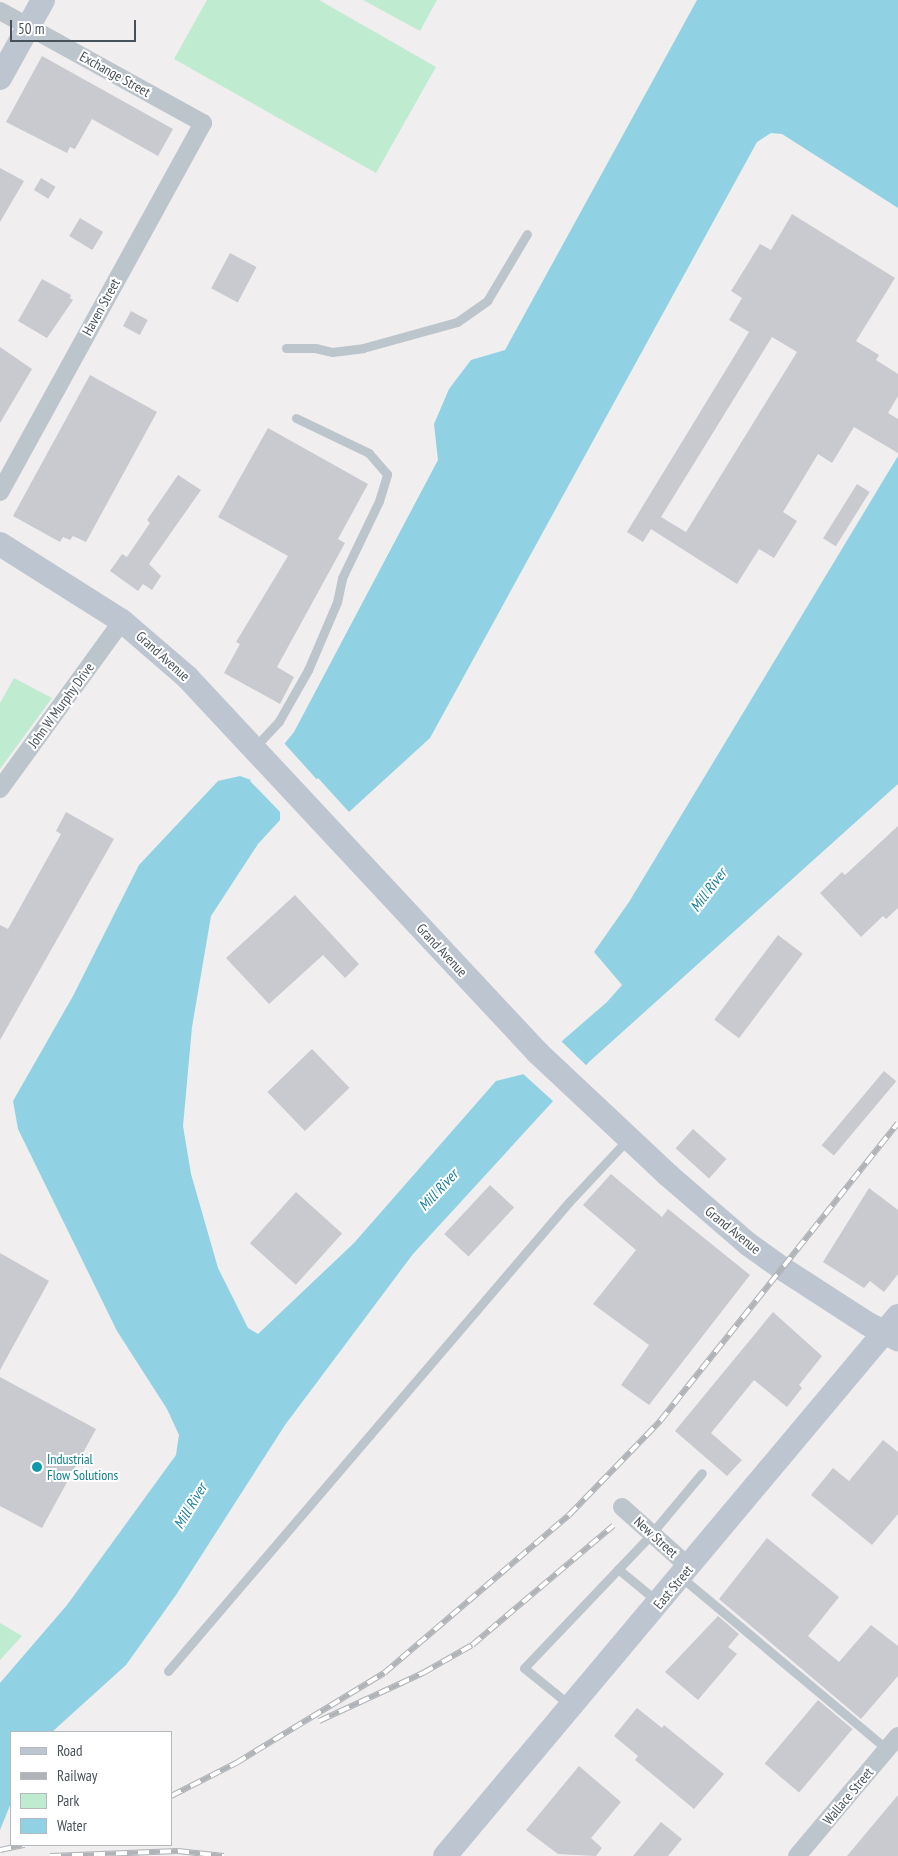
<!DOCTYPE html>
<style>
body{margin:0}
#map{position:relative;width:898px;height:1856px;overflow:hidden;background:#f0eeee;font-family:"PT Sans Narrow",sans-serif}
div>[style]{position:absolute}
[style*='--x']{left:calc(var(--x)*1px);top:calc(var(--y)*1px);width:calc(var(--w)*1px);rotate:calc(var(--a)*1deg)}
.green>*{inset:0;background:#bfebd0}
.water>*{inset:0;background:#90d2e4}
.pier>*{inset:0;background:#f0eeee}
.building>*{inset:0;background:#c8cad0;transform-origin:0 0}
.service>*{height:9px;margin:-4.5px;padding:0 4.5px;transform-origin:4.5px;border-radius:4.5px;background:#bdc5cc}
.minor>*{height:18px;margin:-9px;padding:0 9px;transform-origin:9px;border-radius:9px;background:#bdc5cc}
.secondary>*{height:24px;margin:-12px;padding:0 12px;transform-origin:12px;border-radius:12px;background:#bdc6d0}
.rail>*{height:5.5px;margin-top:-2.75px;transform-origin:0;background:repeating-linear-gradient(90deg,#fff 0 11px,#b0b3b7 0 22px);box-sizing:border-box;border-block:1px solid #b0b3b7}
.dots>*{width:14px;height:14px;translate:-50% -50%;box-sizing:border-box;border:2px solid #fff;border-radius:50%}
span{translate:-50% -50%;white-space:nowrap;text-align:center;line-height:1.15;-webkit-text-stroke:4px #fff;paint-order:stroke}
.street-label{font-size:14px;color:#475159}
.culture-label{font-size:14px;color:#0d838f}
.left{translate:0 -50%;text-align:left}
.water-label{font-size:15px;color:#187f9c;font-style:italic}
.legend{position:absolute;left:10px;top:1731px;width:162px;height:115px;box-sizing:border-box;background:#fff;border:1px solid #b5b9bd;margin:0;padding:6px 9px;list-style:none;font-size:15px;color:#475159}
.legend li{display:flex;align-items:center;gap:10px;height:25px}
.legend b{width:25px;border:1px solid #b5b9bd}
.scale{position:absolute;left:10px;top:20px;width:126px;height:22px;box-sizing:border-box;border:2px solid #475159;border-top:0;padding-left:6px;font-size:15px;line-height:18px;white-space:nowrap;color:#475159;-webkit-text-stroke:4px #fff;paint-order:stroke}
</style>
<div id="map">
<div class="green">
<div style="clip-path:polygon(207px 0,319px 0,436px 67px,376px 173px,174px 59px)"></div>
<div style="clip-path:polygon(363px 0,437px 0,420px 31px)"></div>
<div style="clip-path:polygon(14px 678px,52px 698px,0 769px,0 703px)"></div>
<div style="clip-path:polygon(0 1623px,22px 1636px,0 1660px)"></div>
</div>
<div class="water">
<div style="clip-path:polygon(697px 0,898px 0,898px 208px,782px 134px,771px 133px,757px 142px,430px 738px,349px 812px,318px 778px,280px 812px,280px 820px,258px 844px,211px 916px,192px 1027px,183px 1126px,191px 1174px,218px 1268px,248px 1328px,258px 1334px,354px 1243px,496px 1081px,524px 1074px,607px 1002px,622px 985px,594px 952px,629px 902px,898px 456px,898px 784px,589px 1062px,413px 1254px,285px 1425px,176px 1595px,126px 1665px,52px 1732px,11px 1732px,11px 1803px,0 1830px,0 1683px,67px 1605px,176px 1455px,179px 1435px,167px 1409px,117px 1331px,18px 1129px,13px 1101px,73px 996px,139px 865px,218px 781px,240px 776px,254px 781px,294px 732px,438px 460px,434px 424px,449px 389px,471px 360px,505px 350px)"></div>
</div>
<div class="pier">
<div style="clip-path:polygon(284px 743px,320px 783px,283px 815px,250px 781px)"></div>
<div style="clip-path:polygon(560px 1040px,588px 1067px,554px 1102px,521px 1072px)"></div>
</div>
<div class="building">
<div style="clip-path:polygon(42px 56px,173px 129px,158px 156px,92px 119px,75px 149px,70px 147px,67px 153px,6px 122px)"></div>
<div style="clip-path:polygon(0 168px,24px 181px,0 222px)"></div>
<div style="left:41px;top:178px;width:17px;height:14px;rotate:31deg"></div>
<div style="clip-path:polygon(evenodd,792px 214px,895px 278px,856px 341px,879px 355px,876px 360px,898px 374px,898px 396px,888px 413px,898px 419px,898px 453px,854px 427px,832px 463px,818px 454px,783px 512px,797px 521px,774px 558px,759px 549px,737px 584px,651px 529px,643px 542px,627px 532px,749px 332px,729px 320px,742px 298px,731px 291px,760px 244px,771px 250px,792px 214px,772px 337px,797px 352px,686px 532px,661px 517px,772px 337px)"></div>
<div style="left:80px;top:218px;width:27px;height:21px;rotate:31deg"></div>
<div style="left:230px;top:253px;width:30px;height:40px;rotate:28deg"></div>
<div style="clip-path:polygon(42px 279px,71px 295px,70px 298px,73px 300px,47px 338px,18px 321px)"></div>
<div style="left:131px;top:311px;width:19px;height:17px;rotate:28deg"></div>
<div style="clip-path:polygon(0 347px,32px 369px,0 423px)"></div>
<div style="clip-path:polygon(90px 375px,157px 412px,86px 542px,73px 536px,70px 540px,63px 537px,60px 542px,13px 516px)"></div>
<div style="clip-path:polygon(268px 428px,368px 484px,338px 539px,345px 543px,277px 667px,294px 677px,280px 704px,224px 673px,240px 644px,236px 642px,288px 556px,218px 517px)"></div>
<div style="clip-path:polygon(178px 475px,201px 490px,149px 564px,161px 576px,152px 590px,143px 584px,138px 591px,110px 571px,122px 554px,127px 557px,150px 523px,147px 520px)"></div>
<div style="left:857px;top:484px;width:15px;height:64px;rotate:32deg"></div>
<div style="clip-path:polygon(66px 812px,114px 839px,0 1040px,0 925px,8px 929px,61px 834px,56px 831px)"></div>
<div style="clip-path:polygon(898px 826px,898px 908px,886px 919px,883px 916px,861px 937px,820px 893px,842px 872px,845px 875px)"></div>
<div style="clip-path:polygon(295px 895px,359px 964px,345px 978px,323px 955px,269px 1004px,226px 958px)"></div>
<div style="left:778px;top:935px;width:31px;height:106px;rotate:37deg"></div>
<div style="left:312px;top:1049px;width:54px;height:62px;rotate:46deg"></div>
<div style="left:884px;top:1071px;width:16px;height:97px;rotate:40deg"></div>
<div style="left:693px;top:1129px;width:45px;height:26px;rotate:42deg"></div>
<div style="clip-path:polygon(611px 1174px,662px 1217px,668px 1209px,750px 1275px,649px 1405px,621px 1385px,649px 1345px,593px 1304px,636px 1250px,583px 1205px)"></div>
<div style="left:490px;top:1185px;width:33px;height:67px;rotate:43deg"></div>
<div style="clip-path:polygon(869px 1188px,898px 1210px,898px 1274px,884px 1292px,870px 1281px,864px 1288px,823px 1262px)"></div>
<div style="left:296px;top:1192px;width:62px;height:69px;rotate:42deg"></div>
<div style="clip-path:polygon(0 1253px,49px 1281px,0 1370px)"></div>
<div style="clip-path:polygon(773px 1312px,822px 1356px,799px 1385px,802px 1388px,787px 1407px,754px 1380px,711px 1433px,742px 1460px,727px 1476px,675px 1431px)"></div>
<div style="clip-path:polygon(0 1377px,96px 1429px,42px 1528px,0 1506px)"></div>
<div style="clip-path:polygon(883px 1440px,898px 1452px,898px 1514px,872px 1545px,811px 1495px,833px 1468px,849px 1481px)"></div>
<div style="clip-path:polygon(767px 1538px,839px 1597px,808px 1636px,839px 1662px,871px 1625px,898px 1646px,898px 1676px,861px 1719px,719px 1599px)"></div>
<div style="clip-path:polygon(718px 1616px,739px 1634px,728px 1647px,737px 1654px,698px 1700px,665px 1672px)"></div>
<div style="left:818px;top:1700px;width:45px;height:83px;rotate:40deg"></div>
<div style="clip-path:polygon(637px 1708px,662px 1728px,664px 1725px,724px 1774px,694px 1809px,635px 1760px,638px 1756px,614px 1736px)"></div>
<div style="clip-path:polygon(579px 1766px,621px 1802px,591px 1838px,602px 1848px,596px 1856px,558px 1854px,526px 1830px)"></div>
<div style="clip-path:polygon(898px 1795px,898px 1856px,847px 1856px)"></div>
<div style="clip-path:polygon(661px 1822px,682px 1839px,668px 1856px,633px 1856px)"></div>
</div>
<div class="service">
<div style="--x:286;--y:348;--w:29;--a:0"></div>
<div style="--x:315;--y:348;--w:17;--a:13"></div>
<div style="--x:332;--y:352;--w:31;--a:-7"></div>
<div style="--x:363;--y:348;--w:98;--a:-15.5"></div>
<div style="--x:457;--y:322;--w:37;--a:-35"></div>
<div style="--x:487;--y:301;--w:78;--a:-59.2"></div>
<div style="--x:255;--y:747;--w:35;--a:-47"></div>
<div style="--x:279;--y:721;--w:59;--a:-60.4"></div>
<div style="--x:308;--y:670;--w:74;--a:-66.9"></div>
<div style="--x:337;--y:602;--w:25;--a:-78"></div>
<div style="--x:342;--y:578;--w:85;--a:-64.3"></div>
<div style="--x:379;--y:501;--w:28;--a:-73"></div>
<div style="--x:387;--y:474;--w:28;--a:-131"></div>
<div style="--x:369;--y:453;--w:81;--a:-154.4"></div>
<div style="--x:618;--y:1569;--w:50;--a:39.4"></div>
<div style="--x:681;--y:1577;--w:268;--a:39.9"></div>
<div style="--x:168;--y:1671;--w:617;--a:-49.47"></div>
<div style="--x:569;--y:1202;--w:86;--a:-46.9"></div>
<div style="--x:571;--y:1706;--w:60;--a:-141"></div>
<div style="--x:524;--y:1668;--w:177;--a:-46.4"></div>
<div style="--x:646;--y:1540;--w:87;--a:-50.1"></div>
</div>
<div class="minor">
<div style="--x:0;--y:11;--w:232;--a:28.9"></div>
<div style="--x:203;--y:123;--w:421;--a:118.8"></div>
<div style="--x:0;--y:789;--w:208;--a:-54"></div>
<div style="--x:622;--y:1507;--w:90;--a:41.8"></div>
<div style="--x:797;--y:1856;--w:157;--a:-49.9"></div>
</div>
<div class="secondary">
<div style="--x:0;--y:78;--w:89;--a:-61.1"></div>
<div style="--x:0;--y:544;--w:144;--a:32.3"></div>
<div style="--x:122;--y:621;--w:86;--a:40.7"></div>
<div style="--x:187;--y:677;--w:514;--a:46.97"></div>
<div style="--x:538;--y:1053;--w:178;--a:43.2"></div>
<div style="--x:668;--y:1175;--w:106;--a:40.8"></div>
<div style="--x:748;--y:1244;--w:43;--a:35.5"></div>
<div style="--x:783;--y:1269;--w:101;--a:32.9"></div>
<div style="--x:868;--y:1324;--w:34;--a:27"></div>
<div style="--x:445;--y:1856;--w:705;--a:-50.01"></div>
</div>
<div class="rail">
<div style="--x:319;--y:1721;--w:115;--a:-24.8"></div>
<div style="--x:423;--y:1673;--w:56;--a:-29.7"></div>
<div style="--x:472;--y:1645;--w:185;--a:-40.2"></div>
<div style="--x:171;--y:1796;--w:73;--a:-26.9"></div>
<div style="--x:236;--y:1763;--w:173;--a:-31.3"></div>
<div style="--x:384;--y:1673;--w:243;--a:-40.5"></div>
<div style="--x:569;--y:1515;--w:131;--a:-45.9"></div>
<div style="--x:660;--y:1421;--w:381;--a:-51.4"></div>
<div style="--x:0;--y:1850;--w:25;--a:-12"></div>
<div style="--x:50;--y:1856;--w:128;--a:-2.2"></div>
<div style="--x:178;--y:1851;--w:46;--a:6.2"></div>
</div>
<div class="dots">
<div style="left:37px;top:1467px;background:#0f9aa8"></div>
</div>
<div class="street-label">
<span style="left:115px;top:74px;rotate:29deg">Exchange Street</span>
<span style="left:101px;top:307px;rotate:-61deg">Haven Street</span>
<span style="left:163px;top:656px;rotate:42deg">Grand Avenue</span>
<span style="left:61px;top:705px;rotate:-54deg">John W Murphy Drive</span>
<span style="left:442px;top:950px;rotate:47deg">Grand Avenue</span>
<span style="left:733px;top:1230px;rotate:39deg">Grand Avenue</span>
<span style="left:656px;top:1537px;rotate:42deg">New Street</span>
<span style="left:673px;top:1587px;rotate:-50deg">East Street</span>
<span style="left:848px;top:1796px;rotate:-50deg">Wallace Street</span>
</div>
<div class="culture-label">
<span class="left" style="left:47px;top:1467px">Industrial<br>Flow Solutions</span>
</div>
<div class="water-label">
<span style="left:708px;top:890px;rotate:-53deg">Mill River</span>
<span style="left:438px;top:1190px;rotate:-47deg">Mill River</span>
<span style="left:190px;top:1506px;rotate:-59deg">Mill River</span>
</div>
<ul class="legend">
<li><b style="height:6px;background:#bdc6d0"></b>Road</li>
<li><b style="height:6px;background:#b0b3b7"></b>Railway</li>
<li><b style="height:14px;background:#bfebd0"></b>Park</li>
<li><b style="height:14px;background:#90d2e4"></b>Water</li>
</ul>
<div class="scale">50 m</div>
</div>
